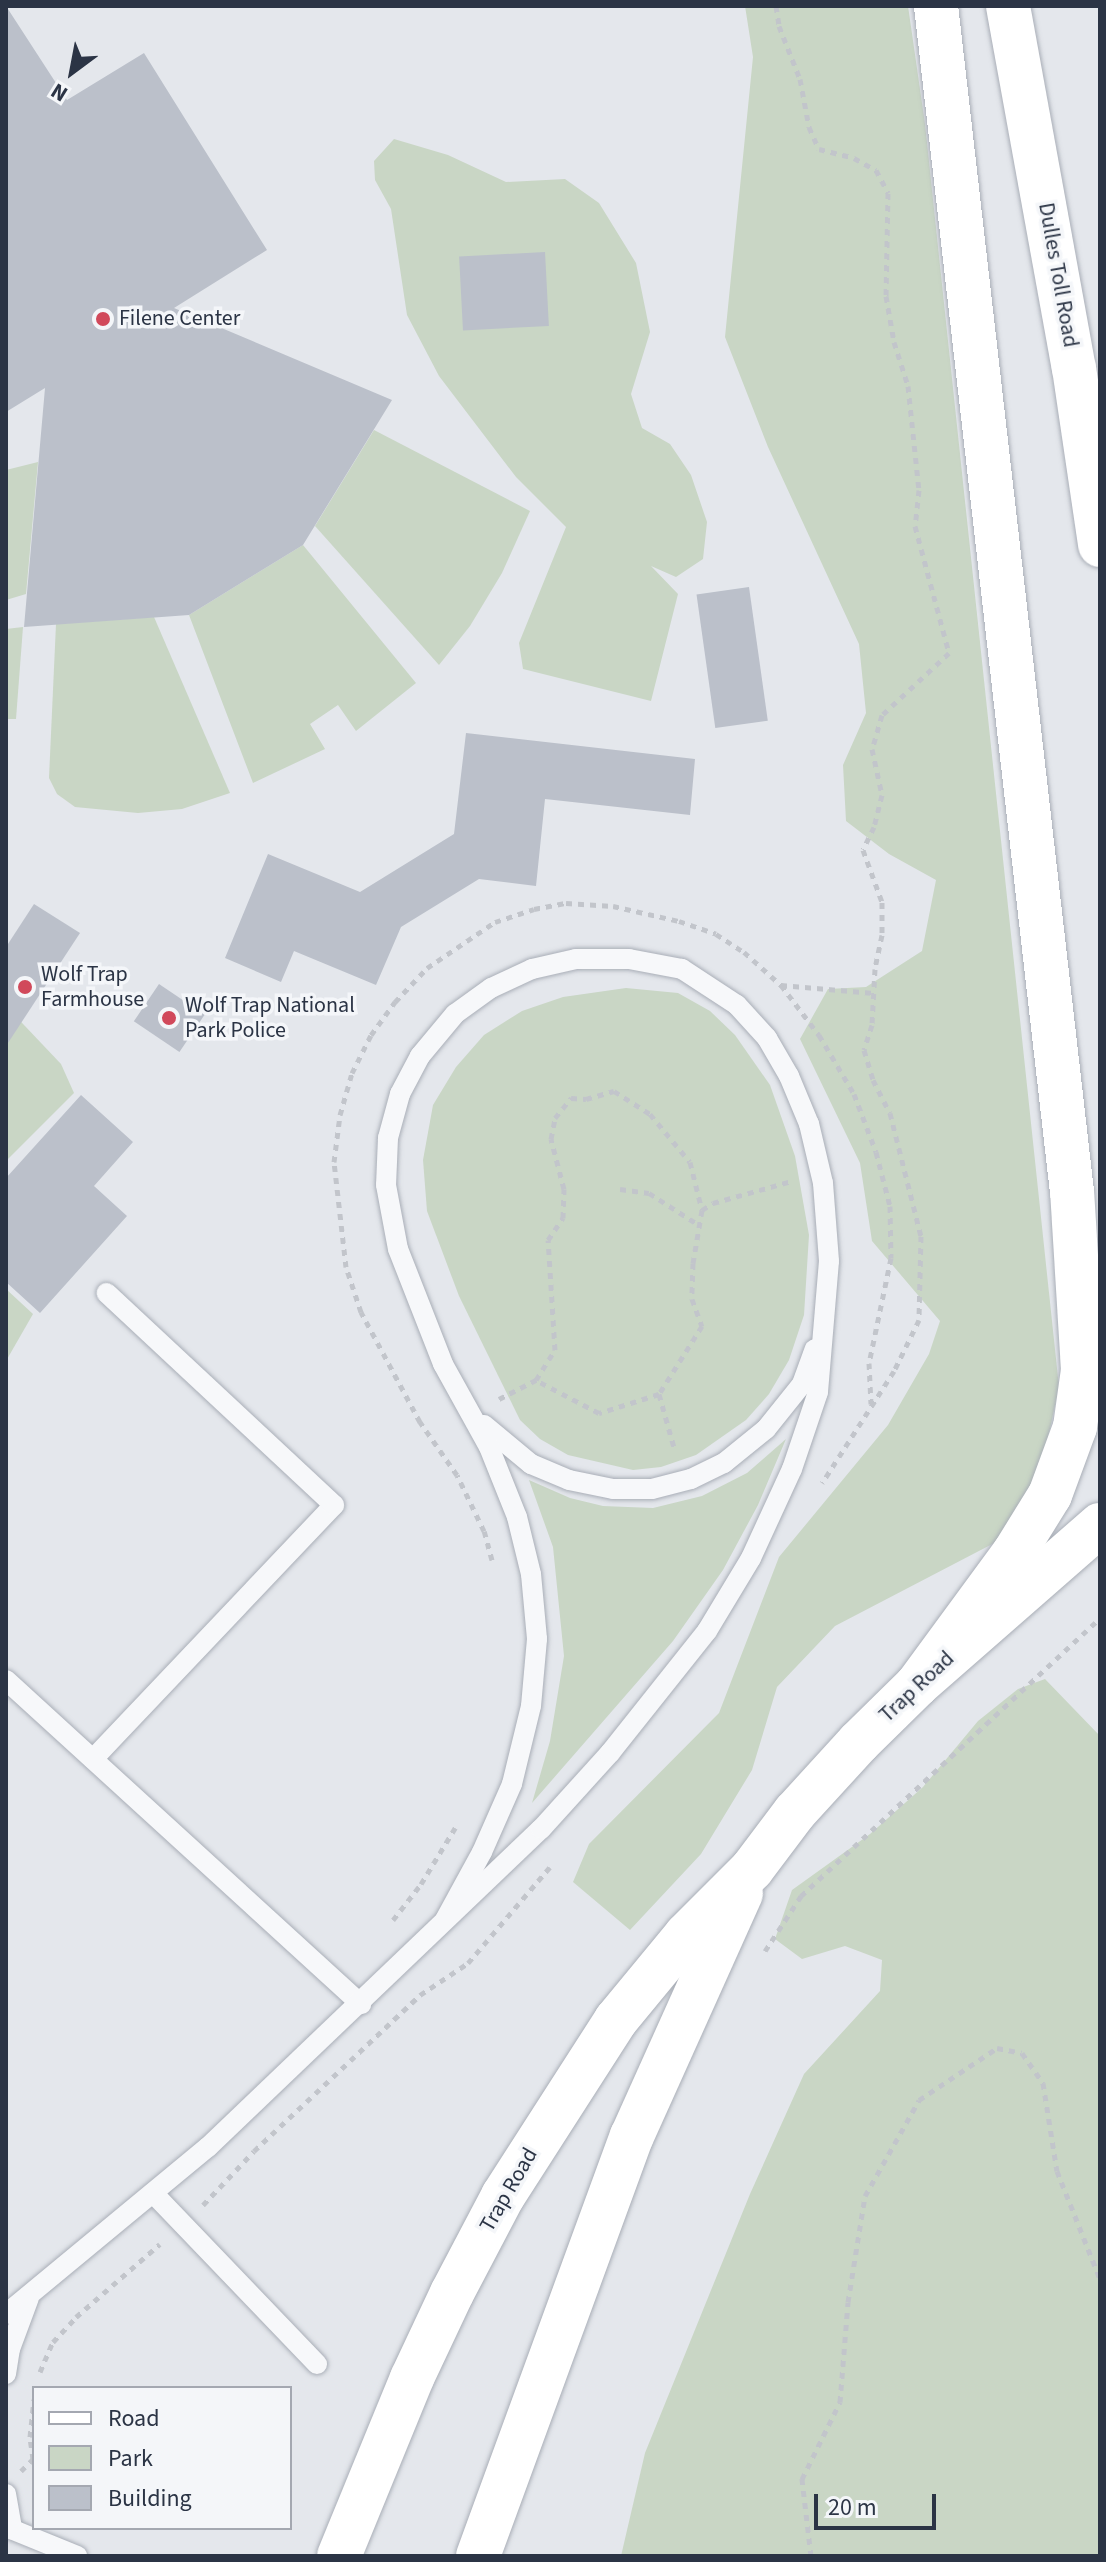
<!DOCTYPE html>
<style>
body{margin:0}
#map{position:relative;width:1106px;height:2562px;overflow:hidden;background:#e4e7ec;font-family:"Source Sans 3",sans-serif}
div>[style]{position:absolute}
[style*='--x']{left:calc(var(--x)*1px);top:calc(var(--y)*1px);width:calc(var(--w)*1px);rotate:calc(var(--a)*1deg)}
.green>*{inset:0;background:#c9d6c5}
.building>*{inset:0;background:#bbc0ca;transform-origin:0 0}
.path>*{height:5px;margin-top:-2.5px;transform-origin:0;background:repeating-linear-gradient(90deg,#c2c5cb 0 6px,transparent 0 12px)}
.roads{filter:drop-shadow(0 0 2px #a9aeb7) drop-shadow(0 0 2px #a9aeb7)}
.service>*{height:20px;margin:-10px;padding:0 10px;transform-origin:10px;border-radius:10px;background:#f7f8fa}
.secondary>*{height:44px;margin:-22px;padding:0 22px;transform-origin:22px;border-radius:22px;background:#fff}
.motorway>*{height:44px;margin:-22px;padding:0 22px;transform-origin:22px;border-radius:22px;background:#fff}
.dots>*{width:22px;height:22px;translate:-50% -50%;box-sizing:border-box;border:4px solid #f4f6f9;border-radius:50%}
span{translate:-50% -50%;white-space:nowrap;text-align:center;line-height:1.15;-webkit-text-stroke:7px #f4f6f9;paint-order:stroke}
.street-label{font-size:22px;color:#2b3445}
.poi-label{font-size:22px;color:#2b3445}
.left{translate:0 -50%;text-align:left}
.frame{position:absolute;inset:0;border:8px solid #2b3445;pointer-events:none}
.legend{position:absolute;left:32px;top:2386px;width:260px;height:144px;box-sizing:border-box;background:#f4f6f9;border:2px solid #a4a8b1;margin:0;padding:10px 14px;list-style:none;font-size:24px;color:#2b3445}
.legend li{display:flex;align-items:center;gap:16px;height:40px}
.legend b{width:40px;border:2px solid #a4a8b1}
.north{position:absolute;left:32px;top:32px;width:80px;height:80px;-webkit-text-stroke:6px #f4f6f9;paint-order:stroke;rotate:212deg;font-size:22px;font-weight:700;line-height:32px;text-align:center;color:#2b3445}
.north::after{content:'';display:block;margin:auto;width:28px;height:36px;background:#2b3445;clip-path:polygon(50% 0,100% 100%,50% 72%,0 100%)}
.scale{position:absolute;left:814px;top:2494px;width:122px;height:36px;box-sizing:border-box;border:4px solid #2b3445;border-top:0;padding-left:10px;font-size:24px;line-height:28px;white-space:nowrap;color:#2b3445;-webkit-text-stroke:6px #f4f6f9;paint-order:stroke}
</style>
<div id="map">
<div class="green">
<div style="clip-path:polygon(745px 6px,908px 6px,925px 124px,1059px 1387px,1046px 1447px,1029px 1496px,1000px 1540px,835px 1626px,777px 1687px,752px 1770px,701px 1854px,630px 1930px,573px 1882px,589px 1844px,719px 1713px,779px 1557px,888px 1425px,929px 1354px,940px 1321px,872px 1241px,860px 1163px,800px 1039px,828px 989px,866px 987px,922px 951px,936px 880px,889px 854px,846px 821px,843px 765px,866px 713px,859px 644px,768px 447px,725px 337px,753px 57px)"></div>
<div style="clip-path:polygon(394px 139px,448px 155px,506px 182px,565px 179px,599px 203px,636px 263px,650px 332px,631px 394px,642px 428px,670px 444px,691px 475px,707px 522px,703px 559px,676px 577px,651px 566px,678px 594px,651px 701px,523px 669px,519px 643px,566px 527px,516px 477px,439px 376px,407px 315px,391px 209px,375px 180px,374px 161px)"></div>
<div style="clip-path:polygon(374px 430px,530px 511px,502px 573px,470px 626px,439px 665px,315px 526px)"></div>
<div style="clip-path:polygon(38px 462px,26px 594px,6px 600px,6px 470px)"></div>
<div style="clip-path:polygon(303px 545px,416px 683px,356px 731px,338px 705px,310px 724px,325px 749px,253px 783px,189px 615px)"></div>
<div style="clip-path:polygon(154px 617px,230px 793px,182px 809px,138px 813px,75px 807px,57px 794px,49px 778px,56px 624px)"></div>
<div style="clip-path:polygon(23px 627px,16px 719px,6px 719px,6px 629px)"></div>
<div style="clip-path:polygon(626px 988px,678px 993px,710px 1011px,735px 1035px,770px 1085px,795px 1156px,809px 1235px,804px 1315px,789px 1360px,769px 1394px,746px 1420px,696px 1455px,661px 1467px,633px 1470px,568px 1455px,540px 1439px,520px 1420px,459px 1296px,427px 1211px,423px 1160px,433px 1105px,456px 1067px,484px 1035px,522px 1011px,563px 997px)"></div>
<div style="clip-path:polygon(6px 1006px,61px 1064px,74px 1093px,6px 1161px)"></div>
<div style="clip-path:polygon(6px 1289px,33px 1314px,6px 1361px)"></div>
<div style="clip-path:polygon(786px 1439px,758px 1505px,723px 1570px,673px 1641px,532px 1803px,550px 1741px,564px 1656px,553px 1547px,529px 1480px,570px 1498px,603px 1506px,653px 1508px,702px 1496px,747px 1473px)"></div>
<div style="clip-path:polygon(1045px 1679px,1100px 1736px,1100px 2556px,621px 2556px,645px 2453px,750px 2194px,804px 2074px,880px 1991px,882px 1960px,845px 1946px,802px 1959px,775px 1939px,792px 1890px,870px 1834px,923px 1787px,978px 1721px,1018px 1689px)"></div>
</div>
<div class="building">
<div style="clip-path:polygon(6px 6px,67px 100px,144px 53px,267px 250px,174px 308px,392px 400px,303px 545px,189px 615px,24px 627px,45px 388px,6px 412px)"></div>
<div style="left:545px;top:252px;width:74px;height:86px;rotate:87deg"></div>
<div style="left:749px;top:587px;width:135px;height:53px;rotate:82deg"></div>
<div style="clip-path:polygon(466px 733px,695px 759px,690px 815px,545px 799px,536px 886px,479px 879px,401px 927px,376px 985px,294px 951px,281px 982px,225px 958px,268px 854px,360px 892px,454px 834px)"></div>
<div style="clip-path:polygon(34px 904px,80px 933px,6px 1046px,6px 947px)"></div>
<div style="left:159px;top:984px;width:55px;height:45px;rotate:34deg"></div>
<div style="clip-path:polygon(81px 1095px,133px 1142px,94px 1186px,127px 1216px,40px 1313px,6px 1282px,6px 1178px)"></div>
</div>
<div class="path">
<div style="--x:776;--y:6;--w:20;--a:81"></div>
<div style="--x:779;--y:26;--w:57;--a:68.4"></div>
<div style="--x:800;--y:79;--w:49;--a:79.4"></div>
<div style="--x:809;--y:127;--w:24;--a:66"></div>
<div style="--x:819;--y:149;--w:36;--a:14"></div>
<div style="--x:854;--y:158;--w:25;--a:29"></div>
<div style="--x:876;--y:170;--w:26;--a:62"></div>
<div style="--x:888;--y:193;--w:103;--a:91.1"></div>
<div style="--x:886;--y:296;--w:47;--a:80.1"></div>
<div style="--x:894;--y:342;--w:46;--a:72.3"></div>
<div style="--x:908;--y:386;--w:105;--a:84"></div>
<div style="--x:919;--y:490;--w:36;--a:96"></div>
<div style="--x:915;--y:526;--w:131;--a:75"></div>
<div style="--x:949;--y:653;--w:91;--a:137.2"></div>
<div style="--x:882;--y:715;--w:35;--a:106"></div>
<div style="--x:872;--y:749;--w:47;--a:77.7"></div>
<div style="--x:882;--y:795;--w:33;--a:104"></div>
<div style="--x:874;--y:827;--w:25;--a:116"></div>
<div style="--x:863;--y:850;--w:55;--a:69.9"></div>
<div style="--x:882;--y:902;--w:33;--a:90"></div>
<div style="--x:882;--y:935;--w:35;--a:102"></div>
<div style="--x:875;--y:969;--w:56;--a:93.1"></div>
<div style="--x:872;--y:1025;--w:26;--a:108"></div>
<div style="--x:864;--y:1050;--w:31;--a:73"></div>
<div style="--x:873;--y:1080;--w:37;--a:63"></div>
<div style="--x:890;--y:1113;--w:127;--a:75.9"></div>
<div style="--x:921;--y:1236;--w:84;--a:91.4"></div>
<div style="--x:919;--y:1320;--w:57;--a:116.1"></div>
<div style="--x:894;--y:1371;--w:133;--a:122.7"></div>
<div style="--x:781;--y:985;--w:93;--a:4.9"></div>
<div style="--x:620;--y:1189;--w:29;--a:8"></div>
<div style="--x:649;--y:1193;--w:59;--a:32.6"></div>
<div style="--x:702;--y:1210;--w:13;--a:-32"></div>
<div style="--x:713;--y:1203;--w:82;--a:-15.6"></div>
<div style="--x:659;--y:1394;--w:59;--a:74.3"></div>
<div style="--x:499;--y:1399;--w:42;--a:-27.2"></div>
<div style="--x:536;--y:1380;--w:36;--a:-58"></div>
<div style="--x:555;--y:1350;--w:110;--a:-93.6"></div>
<div style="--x:548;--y:1240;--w:27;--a:-56"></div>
<div style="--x:563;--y:1218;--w:29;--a:-88"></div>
<div style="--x:564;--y:1189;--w:52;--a:-104.6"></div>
<div style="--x:551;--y:1139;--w:21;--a:-79"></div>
<div style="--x:555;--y:1118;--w:26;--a:-51"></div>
<div style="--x:571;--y:1098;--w:15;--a:4"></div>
<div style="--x:586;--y:1099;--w:29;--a:-16"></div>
<div style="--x:614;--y:1091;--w:43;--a:32.6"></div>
<div style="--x:650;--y:1114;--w:62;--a:50.2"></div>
<div style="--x:690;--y:1162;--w:49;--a:76"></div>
<div style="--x:702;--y:1210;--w:54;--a:99.6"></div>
<div style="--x:693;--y:1263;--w:36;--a:92"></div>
<div style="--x:692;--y:1299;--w:29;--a:70"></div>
<div style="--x:702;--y:1326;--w:80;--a:122.3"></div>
<div style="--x:659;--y:1394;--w:63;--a:162.4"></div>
<div style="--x:599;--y:1413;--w:71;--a:-152.4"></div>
<div style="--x:492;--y:1560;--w:30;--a:-105"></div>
<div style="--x:484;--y:1531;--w:62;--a:-115.7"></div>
<div style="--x:457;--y:1475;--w:65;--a:-124.9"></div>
<div style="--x:420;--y:1422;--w:125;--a:-118.2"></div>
<div style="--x:361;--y:1312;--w:47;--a:-108.4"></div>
<div style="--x:346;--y:1267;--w:106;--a:-96.5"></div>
<div style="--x:334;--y:1162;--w:47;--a:-82.7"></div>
<div style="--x:340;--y:1115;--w:44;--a:-74.1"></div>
<div style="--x:352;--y:1073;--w:42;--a:-63.4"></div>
<div style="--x:371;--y:1035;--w:41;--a:-54"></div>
<div style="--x:395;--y:1002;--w:47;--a:-46.7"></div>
<div style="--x:427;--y:968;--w:82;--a:-34.1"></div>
<div style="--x:495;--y:922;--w:41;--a:-18.4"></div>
<div style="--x:534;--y:909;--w:33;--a:-11"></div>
<div style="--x:566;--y:903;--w:47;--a:3.7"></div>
<div style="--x:613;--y:906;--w:68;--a:12.8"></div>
<div style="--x:679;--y:921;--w:39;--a:19"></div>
<div style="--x:716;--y:934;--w:33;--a:33"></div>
<div style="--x:744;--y:952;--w:50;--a:41.7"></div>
<div style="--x:781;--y:985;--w:63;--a:52.8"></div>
<div style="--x:819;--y:1035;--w:69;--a:59.3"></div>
<div style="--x:854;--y:1094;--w:62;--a:69.2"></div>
<div style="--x:876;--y:1152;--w:56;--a:75.5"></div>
<div style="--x:890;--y:1206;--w:52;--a:88.9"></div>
<div style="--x:891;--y:1258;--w:107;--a:101.8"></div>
<div style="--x:869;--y:1363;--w:41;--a:87.2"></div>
<div style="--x:393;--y:1920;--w:46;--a:-52.1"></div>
<div style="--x:421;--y:1884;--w:66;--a:-58.7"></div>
<div style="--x:765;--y:1951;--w:66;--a:-56.8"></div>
<div style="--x:801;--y:1896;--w:408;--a:-42.9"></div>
<div style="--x:203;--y:2205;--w:74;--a:-46.6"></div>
<div style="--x:254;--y:2151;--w:228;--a:-43.2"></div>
<div style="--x:420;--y:1995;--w:58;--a:-33.7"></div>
<div style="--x:468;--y:1963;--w:126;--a:-49.5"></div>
<div style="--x:40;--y:2372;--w:33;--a:-67"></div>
<div style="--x:53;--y:2342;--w:34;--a:-47"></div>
<div style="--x:76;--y:2317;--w:111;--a:-41"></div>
<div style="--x:21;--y:2471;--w:17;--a:-45"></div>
<div style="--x:33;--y:2459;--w:22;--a:-98"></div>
<div style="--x:30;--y:2437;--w:38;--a:-84"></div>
<div style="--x:811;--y:2556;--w:78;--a:-96.7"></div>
<div style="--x:802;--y:2479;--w:86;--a:-63.7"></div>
<div style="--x:840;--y:2402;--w:100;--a:-85.4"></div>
<div style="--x:848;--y:2302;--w:107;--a:-80.9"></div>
<div style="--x:865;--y:2196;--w:110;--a:-60.6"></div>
<div style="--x:919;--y:2100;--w:94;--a:-33.7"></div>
<div style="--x:997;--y:2048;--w:25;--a:11"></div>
<div style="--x:1022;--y:2053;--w:37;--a:55"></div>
<div style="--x:1043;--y:2083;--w:89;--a:81"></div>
<div style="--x:1057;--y:2171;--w:116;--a:68.3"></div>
</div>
<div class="roads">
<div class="service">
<div style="--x:484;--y:1425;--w:61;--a:39.7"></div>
<div style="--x:531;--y:1464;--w:41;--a:22.8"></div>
<div style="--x:569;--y:1480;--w:45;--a:11.6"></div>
<div style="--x:613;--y:1489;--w:39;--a:0"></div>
<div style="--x:652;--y:1489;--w:40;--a:-14.4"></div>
<div style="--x:691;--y:1479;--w:37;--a:-26"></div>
<div style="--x:724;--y:1463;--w:54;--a:-39"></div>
<div style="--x:766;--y:1429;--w:58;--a:-51.3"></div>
<div style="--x:802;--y:1384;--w:37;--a:-70"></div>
<div style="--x:6;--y:1680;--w:481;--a:42.4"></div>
<div style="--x:93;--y:1759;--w:350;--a:-46.5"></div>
<div style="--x:334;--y:1505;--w:311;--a:-137"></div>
<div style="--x:153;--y:2193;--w:237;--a:46.2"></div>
<div style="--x:6;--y:2314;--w:262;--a:-39.6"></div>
<div style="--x:208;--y:2147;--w:460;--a:-43.7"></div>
<div style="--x:541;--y:1829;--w:103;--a:-47.8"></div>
<div style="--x:610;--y:1753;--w:156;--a:-51.5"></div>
<div style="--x:707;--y:1631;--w:85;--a:-58.9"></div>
<div style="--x:751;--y:1558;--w:98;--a:-65.3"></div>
<div style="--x:792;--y:1469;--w:81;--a:-71.3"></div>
<div style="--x:818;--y:1392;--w:131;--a:-85.2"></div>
<div style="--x:829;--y:1261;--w:78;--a:-94.4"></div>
<div style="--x:823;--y:1183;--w:61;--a:-103.3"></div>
<div style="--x:809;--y:1124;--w:52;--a:-112.6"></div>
<div style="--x:789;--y:1076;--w:44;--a:-120.1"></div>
<div style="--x:767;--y:1038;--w:45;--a:-132.3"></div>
<div style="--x:737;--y:1005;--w:66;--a:-146.8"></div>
<div style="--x:682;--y:969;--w:54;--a:-169.3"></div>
<div style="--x:629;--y:959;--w:53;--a:180"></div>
<div style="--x:576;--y:959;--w:45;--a:167.2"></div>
<div style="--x:532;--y:969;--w:45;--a:155.1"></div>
<div style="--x:491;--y:988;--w:44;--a:144.2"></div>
<div style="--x:455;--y:1014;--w:55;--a:129.8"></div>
<div style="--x:420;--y:1056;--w:43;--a:117.8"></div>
<div style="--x:400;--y:1094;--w:46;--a:105.3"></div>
<div style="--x:388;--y:1138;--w:47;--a:92.4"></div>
<div style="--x:386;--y:1185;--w:65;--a:79.4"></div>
<div style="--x:398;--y:1249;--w:123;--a:68.6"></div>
<div style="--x:443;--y:1364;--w:95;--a:61"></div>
<div style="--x:489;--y:1447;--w:75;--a:68.2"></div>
<div style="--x:517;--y:1517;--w:59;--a:76.2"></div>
<div style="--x:531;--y:1574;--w:65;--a:84.7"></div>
<div style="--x:537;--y:1639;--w:67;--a:95.1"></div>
<div style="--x:531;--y:1706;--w:80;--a:103.7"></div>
<div style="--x:512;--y:1784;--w:74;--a:113.8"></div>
<div style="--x:482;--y:1852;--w:77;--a:118.6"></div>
<div style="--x:6;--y:2374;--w:25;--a:-81"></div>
<div style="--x:10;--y:2349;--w:54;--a:-69.6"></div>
<div style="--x:6;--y:2494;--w:36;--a:80"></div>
<div style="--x:6;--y:2527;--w:77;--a:22.2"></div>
</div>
<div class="secondary">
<div style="--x:339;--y:2556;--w:192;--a:-67.7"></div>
<div style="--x:412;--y:2378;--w:94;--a:-64.8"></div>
<div style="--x:452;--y:2293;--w:110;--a:-62.3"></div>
<div style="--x:503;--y:2196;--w:209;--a:-57.3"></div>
<div style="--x:616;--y:2020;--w:110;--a:-50.5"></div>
<div style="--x:686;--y:1935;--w:93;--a:-45"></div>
<div style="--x:752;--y:1869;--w:71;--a:-53"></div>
<div style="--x:795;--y:1812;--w:95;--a:-47.6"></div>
<div style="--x:859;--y:1742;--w:81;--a:-44.5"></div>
<div style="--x:917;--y:1685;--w:243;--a:-41.2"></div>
<div style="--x:478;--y:2556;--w:447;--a:-69.9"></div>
<div style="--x:632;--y:2136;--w:266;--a:-65.8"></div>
</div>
<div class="motorway">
<div style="--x:1008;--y:6;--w:368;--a:79.7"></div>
<div style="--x:1074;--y:368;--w:179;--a:81.6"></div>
<div style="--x:917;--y:1685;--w:164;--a:-53.7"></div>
<div style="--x:1014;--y:1553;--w:68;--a:-58.2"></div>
<div style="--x:1050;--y:1495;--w:72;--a:-69.8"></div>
<div style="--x:1075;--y:1427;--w:58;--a:-82"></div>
<div style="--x:1083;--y:1370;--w:178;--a:-93.5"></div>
<div style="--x:1072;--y:1192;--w:1194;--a:-96.54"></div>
</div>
</div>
<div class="dots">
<div style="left:103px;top:319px;background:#d1495b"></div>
<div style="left:25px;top:987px;background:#d1495b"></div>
<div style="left:169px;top:1018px;background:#d1495b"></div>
</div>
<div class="street-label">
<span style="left:1058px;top:275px;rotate:80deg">Dulles Toll Road</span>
<span style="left:917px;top:1687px;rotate:-43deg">Trap Road</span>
<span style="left:509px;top:2190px;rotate:-60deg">Trap Road</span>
</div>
<div class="poi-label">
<span class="left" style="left:119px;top:319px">Filene Center</span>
<span class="left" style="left:41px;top:987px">Wolf Trap<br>Farmhouse</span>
<span class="left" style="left:185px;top:1018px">Wolf Trap National<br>Park Police</span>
</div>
<div class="frame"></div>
<ul class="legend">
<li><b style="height:10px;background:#fff"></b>Road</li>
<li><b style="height:22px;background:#c9d6c5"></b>Park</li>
<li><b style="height:22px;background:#bbc0ca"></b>Building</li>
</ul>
<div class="north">N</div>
<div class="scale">20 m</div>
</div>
